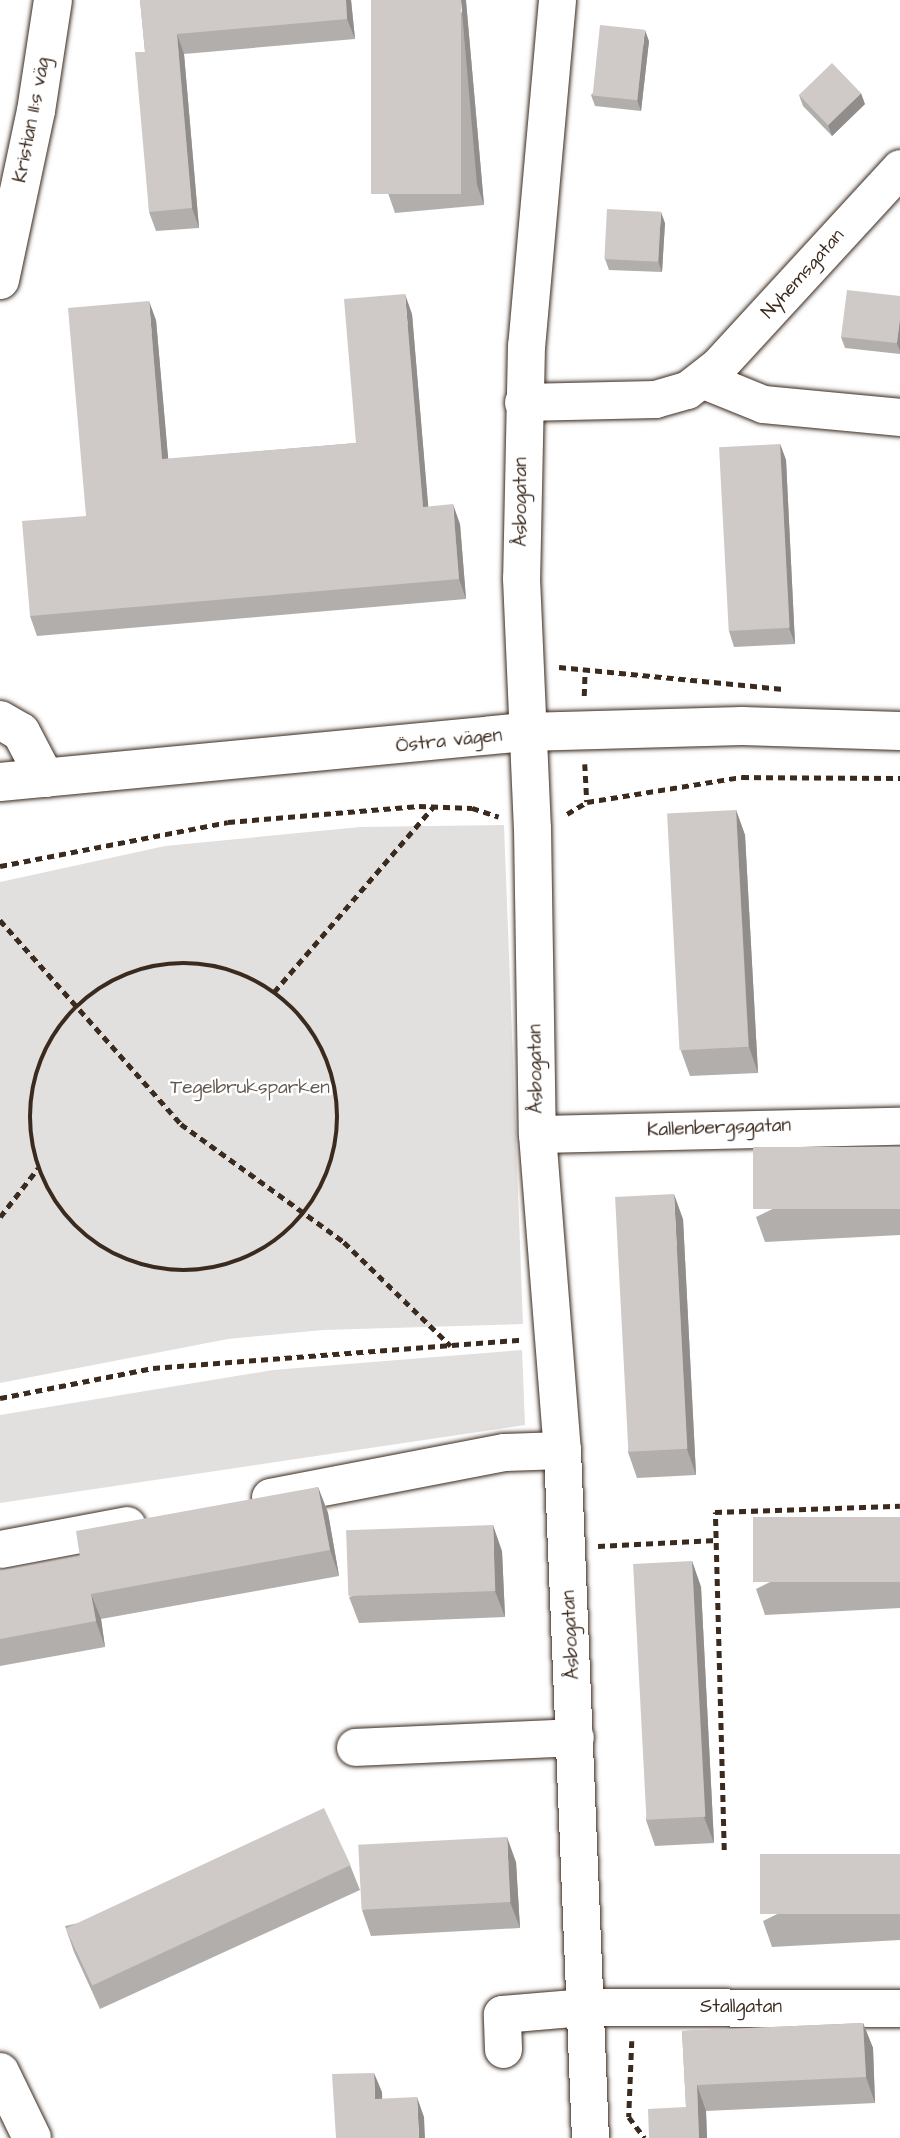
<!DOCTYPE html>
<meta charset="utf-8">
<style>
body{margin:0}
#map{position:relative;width:900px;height:2138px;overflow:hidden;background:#fff;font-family:"Architects Daughter",sans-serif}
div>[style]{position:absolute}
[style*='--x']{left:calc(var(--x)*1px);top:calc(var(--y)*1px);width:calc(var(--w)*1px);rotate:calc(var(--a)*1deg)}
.green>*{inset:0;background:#e2e0de}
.path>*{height:4.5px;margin-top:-2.25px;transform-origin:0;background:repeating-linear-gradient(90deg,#3b2a1e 0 7px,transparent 0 12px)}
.path>.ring{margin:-2.25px;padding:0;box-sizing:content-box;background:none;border:4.5px solid #3b2a1e;border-radius:50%}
.roads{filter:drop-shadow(0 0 2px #3b2a1e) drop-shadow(0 0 2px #3b2a1e)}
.minor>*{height:37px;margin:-18.5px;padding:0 18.5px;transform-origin:18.5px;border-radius:18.5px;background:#fff}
.major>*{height:38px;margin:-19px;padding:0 19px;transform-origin:19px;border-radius:19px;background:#fff}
.wall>*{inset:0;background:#b2aeab}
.shaded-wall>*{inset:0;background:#918d8b}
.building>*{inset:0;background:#cfcac7;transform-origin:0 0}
span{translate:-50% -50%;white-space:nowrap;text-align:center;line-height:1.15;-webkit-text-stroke:5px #fff;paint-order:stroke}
.street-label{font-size:19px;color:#3b2a1e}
.park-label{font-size:19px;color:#65584e}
</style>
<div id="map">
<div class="green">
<div style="clip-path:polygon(504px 825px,523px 1324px,323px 1330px,228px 1339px,0 1383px,0 882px,165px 846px,360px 827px)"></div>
<div style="clip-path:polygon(522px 1350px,525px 1425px,0 1503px,0 1415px,273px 1370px)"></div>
</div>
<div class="path">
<div style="--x:559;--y:667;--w:226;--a:5.6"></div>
<div style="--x:584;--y:696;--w:27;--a:-88"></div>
<div style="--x:585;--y:764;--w:38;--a:87"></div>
<div style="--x:567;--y:814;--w:23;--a:-31"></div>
<div style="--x:587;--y:802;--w:157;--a:-9.2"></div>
<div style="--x:742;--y:777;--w:158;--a:0.4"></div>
<div style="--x:0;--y:866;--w:232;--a:-10.9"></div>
<div style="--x:228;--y:822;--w:192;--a:-4.8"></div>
<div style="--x:419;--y:806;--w:53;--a:2.2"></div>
<div style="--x:472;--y:808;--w:28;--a:18"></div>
<div style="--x:0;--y:920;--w:273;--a:48.4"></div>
<div style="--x:181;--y:1124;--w:201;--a:35.9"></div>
<div style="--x:344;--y:1242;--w:149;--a:44.2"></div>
<div class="ring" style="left:30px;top:963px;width:303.5px;height:303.5px"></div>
<div style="--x:274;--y:992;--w:244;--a:-49.3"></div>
<div style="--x:0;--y:1217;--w:62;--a:-52.2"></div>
<div style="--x:0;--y:1398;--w:156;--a:-11.1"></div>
<div style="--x:153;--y:1368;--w:369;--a:-4.4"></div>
<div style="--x:598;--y:1546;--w:118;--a:-2.9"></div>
<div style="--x:724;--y:1850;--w:338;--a:-91.5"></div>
<div style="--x:715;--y:1512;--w:185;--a:-1.9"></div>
<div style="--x:632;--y:2041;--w:76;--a:92.3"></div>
<div style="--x:629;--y:2117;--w:26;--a:53"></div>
</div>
<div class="roads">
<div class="minor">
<div style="--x:557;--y:0;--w:346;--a:95.1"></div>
<div style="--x:526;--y:345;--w:233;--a:91.2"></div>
<div style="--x:521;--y:578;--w:250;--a:87.5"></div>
<div style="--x:532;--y:828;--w:306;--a:89.1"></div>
<div style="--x:537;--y:1134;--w:317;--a:85.5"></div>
<div style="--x:562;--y:1450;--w:689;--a:87.67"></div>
<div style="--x:704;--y:380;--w:64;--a:22.1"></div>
<div style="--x:763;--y:404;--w:138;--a:5.4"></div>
<div style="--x:523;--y:402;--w:132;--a:-1.3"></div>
<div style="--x:655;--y:399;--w:33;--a:-16"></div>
<div style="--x:687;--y:390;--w:39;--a:-38"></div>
<div style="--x:718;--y:366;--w:269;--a:-47.4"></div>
<div style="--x:537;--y:1134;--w:363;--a:-1.3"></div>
<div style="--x:270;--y:1497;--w:238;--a:-10.9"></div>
<div style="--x:504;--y:1452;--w:58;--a:-2"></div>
<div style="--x:0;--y:1549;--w:129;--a:-10.7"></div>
<div style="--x:355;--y:1747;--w:220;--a:-2.6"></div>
<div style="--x:503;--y:2049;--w:35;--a:-92"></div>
<div style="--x:502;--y:2014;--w:81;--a:-4.9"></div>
<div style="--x:583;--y:2007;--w:317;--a:0.2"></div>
</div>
<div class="major">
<div style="--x:0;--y:280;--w:173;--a:-78"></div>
<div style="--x:36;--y:111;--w:112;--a:-81.3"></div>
<div style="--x:0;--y:720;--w:24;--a:30"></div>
<div style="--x:21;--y:732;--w:52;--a:62.4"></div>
<div style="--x:0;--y:782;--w:527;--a:-5.44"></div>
<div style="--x:525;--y:732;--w:217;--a:-1.6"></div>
<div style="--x:742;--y:726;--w:158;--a:1.8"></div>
<div style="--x:0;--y:2072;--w:73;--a:64.1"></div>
</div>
</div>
<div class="wall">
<div style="clip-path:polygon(140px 0,351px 0,355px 39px,184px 54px,199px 228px,156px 231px,149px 212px,145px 52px)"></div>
<div style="clip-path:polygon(466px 1px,484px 205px,395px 213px,388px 193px)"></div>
<div style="clip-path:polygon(649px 41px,641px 111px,595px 106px,591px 95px)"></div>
<div style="clip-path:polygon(799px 95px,865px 104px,832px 136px,803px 106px)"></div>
<div style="clip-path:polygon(665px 223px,662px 272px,609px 270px,605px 259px)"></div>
<div style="clip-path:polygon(900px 296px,900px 354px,845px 348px,841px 337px)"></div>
<div style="clip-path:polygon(412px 314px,428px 507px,460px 524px,466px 599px,37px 636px,30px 616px,86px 516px,156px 320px,168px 459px,356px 443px)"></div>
<div style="clip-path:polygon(780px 444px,786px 460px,795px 644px,734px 647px,729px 631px)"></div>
<div style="clip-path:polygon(736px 810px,745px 835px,758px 1073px,690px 1076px,681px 1051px)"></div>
<div style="clip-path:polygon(900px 1147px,900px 1235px,765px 1242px,756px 1217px)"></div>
<div style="clip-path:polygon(683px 1219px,696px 1475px,637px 1478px,628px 1452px)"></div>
<div style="clip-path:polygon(318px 1487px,328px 1513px,339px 1576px,101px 1619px,105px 1647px,0 1666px,0 1571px,80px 1557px)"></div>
<div style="clip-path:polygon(900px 1517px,900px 1608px,765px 1615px,756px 1589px)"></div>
<div style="clip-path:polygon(502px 1551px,505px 1617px,359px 1623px,349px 1597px)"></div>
<div style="clip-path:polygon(692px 1561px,701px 1587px,714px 1843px,655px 1846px,646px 1820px)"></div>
<div style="clip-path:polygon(900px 1854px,900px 1940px,772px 1947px,763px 1921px)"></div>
<div style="clip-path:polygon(516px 1862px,520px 1928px,371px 1936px,362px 1910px)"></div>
<div style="clip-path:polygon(350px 1865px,360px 1890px,100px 2009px,74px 1952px,65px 1926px)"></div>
<div style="clip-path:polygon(863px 2023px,873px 2048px,875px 2103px,706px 2111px,707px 2138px,649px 2138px,686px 2107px,682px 2031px)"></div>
</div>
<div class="shaded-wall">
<div style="clip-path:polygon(346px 0,351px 0,355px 39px,347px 19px)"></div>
<div style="clip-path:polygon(461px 0,466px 0,466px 1px,484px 205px,477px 185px)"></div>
<div style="clip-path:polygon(645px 30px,649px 41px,641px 111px,637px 100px)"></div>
<div style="clip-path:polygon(177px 34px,184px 54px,199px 228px,192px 208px)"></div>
<div style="clip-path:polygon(861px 93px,865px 104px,832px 136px,828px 125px)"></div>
<div style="clip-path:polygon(661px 212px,665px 223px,662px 272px,658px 261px)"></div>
<div style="clip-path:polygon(405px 294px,412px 314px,430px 527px,423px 507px)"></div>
<div style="clip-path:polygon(149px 301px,156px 320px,170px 479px,162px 459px)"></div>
<div style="clip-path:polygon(900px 319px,900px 351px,897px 343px)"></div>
<div style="clip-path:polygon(780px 444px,786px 460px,795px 644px,789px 628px)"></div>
<div style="clip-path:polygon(453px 504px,460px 524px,466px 599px,459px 579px)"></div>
<div style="clip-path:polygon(736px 810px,745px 835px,758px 1073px,749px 1047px)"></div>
<div style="clip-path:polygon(674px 1194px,683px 1219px,696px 1475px,687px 1449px)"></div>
<div style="clip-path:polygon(318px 1487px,328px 1513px,339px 1576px,330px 1550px)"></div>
<div style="clip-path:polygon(493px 1525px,502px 1551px,505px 1617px,495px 1591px)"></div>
<div style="clip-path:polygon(692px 1561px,701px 1587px,714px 1843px,704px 1817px)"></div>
<div style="clip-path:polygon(91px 1594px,101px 1619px,105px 1647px,96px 1621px)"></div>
<div style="clip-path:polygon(507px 1837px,516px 1862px,520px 1928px,510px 1902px)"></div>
<div style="clip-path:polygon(863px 2023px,873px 2048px,875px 2103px,866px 2077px)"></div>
<div style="clip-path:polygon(374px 2073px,382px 2092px,383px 2119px,375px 2099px)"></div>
<div style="clip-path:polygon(697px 2085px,706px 2111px,707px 2138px,699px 2138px)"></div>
<div style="clip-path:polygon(417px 2097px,424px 2117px,425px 2138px,419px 2138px)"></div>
</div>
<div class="building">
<div style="clip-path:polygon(140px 0,346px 0,347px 19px,177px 34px,192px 208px,149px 212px,135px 52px,145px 52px)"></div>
<div style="left:371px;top:0;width:90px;height:194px"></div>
<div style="left:600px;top:25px;width:45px;height:71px;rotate:6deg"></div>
<div style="left:832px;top:63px;width:42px;height:46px;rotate:46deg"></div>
<div style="left:607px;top:209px;width:54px;height:50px;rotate:3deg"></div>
<div style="clip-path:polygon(847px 290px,900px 296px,900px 319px,897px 343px,841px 337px)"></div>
<div style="clip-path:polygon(405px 294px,423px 507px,453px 504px,459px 579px,30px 616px,22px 521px,86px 516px,68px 308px,149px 301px,162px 459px,356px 443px,344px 299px)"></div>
<div style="left:780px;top:444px;width:184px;height:61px;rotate:87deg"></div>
<div style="left:736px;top:810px;width:237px;height:69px;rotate:87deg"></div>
<div style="left:900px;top:1147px;width:62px;height:147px;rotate:90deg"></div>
<div style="left:674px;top:1194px;width:255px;height:59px;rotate:87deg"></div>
<div style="clip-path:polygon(318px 1487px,330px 1550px,91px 1594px,96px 1621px,0 1639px,0 1571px,80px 1557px,76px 1531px)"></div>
<div style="left:900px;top:1517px;width:65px;height:147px;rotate:90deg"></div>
<div style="left:493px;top:1525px;width:66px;height:147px;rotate:88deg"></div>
<div style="left:692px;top:1561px;width:256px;height:59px;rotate:87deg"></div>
<div style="left:324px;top:1808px;width:63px;height:285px;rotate:65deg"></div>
<div style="left:507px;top:1837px;width:65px;height:149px;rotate:87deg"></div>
<div style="left:900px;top:1854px;width:60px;height:140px;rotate:90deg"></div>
<div style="clip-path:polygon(863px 2023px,866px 2077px,697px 2085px,699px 2138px,649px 2138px,648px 2109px,686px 2107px,682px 2031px)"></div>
<div style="clip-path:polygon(374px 2073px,375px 2099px,417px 2097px,419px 2138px,336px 2138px,332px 2074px)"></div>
</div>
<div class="street-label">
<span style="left:32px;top:120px;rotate:-79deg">Kristian II:s väg</span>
<span style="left:803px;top:274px;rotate:-48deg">Nyhemsgatan</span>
<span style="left:521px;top:502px;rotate:-90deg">Åsbogatan</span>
<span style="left:449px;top:741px;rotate:-6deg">Östra vägen</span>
<span style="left:536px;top:1069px;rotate:-91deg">Åsbogatan</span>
<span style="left:719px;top:1128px;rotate:-2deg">Kallenbergsgatan</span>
<span style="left:571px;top:1635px;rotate:-93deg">Åsbogatan</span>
<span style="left:741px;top:2007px">Stallgatan</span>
</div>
<div class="park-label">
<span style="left:250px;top:1088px">Tegelbruksparken</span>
</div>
</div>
